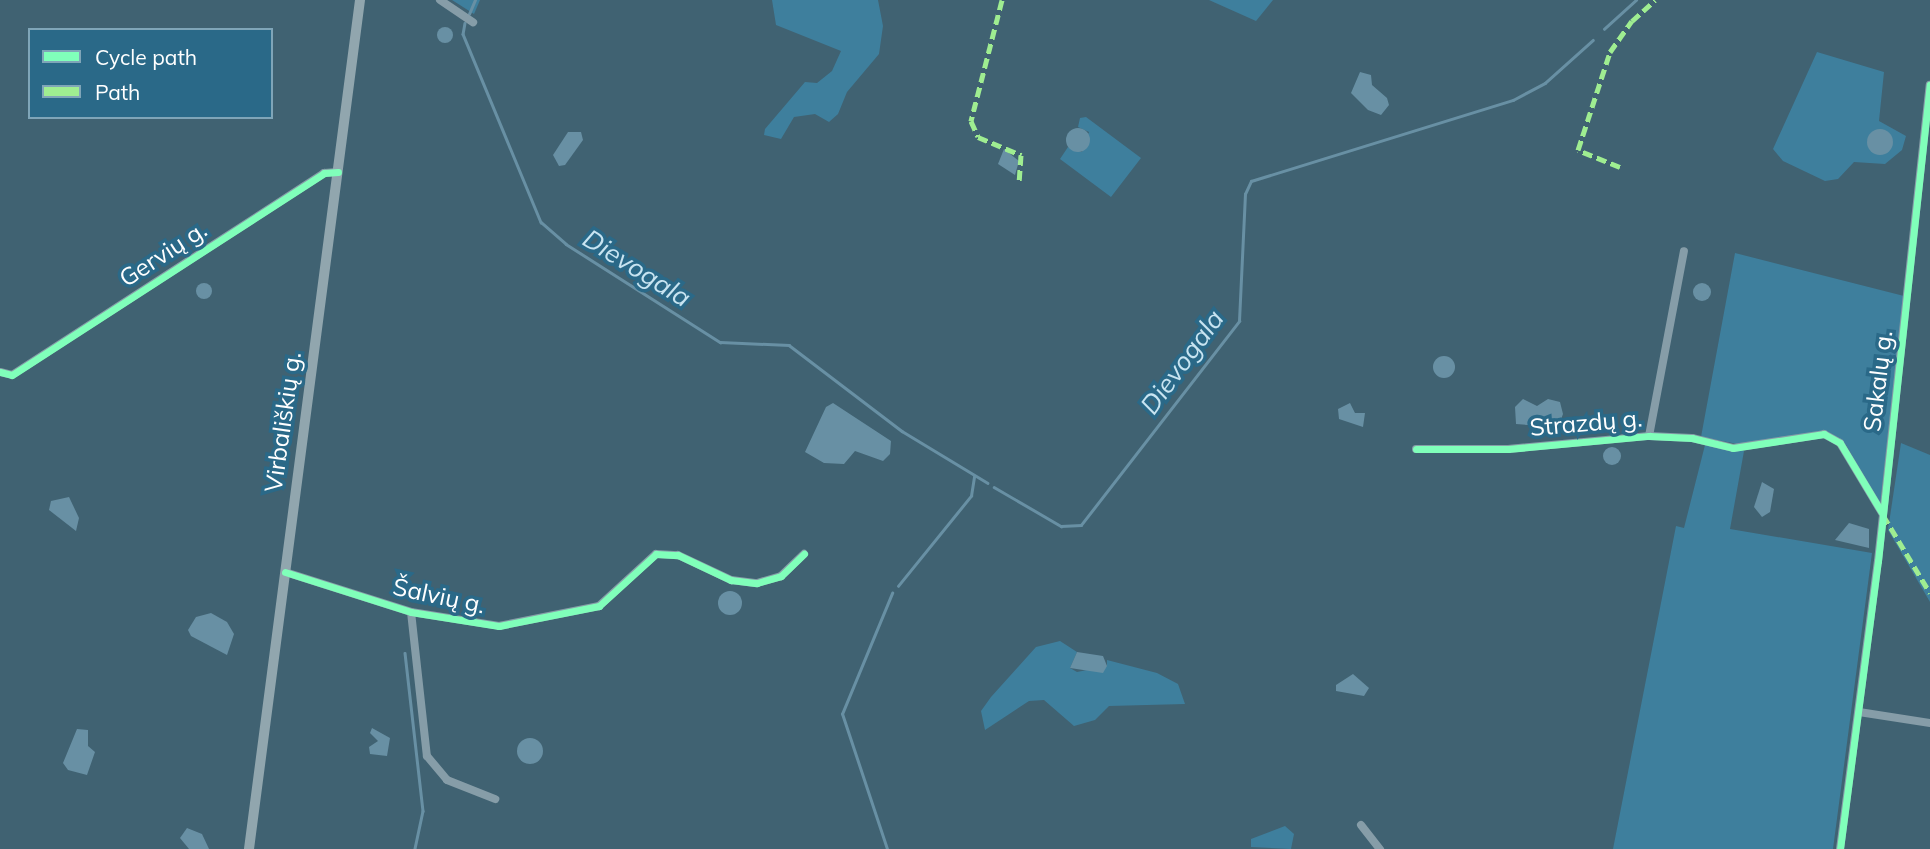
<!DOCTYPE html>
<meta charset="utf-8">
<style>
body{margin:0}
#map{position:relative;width:1930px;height:849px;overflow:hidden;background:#406272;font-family:Mulish,sans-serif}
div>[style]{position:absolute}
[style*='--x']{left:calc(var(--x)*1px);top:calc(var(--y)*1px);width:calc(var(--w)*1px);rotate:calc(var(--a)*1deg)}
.green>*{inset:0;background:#3e7f9d}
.water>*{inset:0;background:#6890a4}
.round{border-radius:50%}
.stream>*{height:2.5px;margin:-1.25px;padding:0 1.25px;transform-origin:1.25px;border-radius:1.25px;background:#6890a4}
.minor>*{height:8px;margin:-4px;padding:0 4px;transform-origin:4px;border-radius:4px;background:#869da8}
.major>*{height:10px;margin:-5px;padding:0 5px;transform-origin:5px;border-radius:5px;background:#91a6ae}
.quiet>*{height:5px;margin-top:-2.5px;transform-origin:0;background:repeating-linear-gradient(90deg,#9fed91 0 10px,transparent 0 15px)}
.cycleway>*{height:7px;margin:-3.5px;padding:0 3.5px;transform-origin:3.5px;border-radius:3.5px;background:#80ffba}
span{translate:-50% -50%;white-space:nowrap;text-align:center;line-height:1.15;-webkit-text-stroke:7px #2a6988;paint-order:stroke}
.street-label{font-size:24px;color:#fff}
.water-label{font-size:26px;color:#c8e4f1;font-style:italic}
.legend{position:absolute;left:28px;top:28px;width:245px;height:91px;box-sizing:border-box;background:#2a6988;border:2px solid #7fa5b8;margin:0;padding:9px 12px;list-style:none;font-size:21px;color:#fff}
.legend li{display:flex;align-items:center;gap:14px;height:35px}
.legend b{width:35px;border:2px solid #7fa5b8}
</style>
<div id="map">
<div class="green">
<div style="clip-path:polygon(452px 0,480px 0,474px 14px)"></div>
<div style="clip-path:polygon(772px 0,878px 0,883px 26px,879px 54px,847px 92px,838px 114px,829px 122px,815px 114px,794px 117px,781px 139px,764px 135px,765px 129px,805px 82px,817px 83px,832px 71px,841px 51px,776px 25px)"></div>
<div style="clip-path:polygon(1209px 0,1273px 0,1256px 21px)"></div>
<div style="clip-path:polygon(1817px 52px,1884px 72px,1879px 121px,1906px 136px,1902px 150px,1885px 164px,1854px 162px,1838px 179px,1825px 181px,1783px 161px,1773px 149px)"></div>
<div style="clip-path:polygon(1086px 117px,1141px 158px,1111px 197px,1060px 159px,1068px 147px,1082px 152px,1089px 132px,1078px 127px,1080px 118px)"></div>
<div style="clip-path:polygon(1735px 253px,1904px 296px,1880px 505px,1846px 445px,1827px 432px,1743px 445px,1701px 437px)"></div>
<div style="clip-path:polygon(1901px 443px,1930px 455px,1930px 602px,1888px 530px)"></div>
<div style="clip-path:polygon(1705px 445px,1744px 451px,1730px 529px,1872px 553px,1833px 849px,1613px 849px,1676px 526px,1684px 528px)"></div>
<div style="clip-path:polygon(1060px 641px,1077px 652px,1070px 668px,1077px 672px,1107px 666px,1107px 660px,1157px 673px,1178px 684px,1185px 704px,1109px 706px,1095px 720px,1074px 726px,1044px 700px,1029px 701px,985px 730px,981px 711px,991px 697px,1036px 647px)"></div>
<div style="clip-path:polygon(1285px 826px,1294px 834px,1291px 849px,1251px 847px,1251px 839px)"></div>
</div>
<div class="water">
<div class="round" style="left:437px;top:27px;width:16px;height:16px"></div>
<div style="clip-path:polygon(1360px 72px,1371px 75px,1372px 85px,1387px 98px,1389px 105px,1381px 115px,1368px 110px,1351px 93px)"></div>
<div class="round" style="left:1066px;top:128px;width:24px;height:24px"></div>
<div class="round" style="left:1867px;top:129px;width:26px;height:26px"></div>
<div style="clip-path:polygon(568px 132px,581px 132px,583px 140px,565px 165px,559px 166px,553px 155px)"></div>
<div style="clip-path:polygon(1004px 149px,1019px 161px,1015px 175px,998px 164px)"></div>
<div class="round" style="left:196px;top:283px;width:16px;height:16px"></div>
<div class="round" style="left:1693px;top:283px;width:18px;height:18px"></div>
<div class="round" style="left:1433px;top:356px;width:22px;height:22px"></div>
<div style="clip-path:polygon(1523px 399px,1537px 406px,1548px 399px,1560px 402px,1563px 414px,1560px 422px,1553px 427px,1516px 424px,1515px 407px)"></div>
<div style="clip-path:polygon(833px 403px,891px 441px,890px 454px,883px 461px,855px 451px,844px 464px,824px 463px,805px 452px,826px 407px)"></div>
<div style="clip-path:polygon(1350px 403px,1355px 413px,1365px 413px,1363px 427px,1339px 419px,1338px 409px)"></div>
<div class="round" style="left:1603px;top:447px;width:18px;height:18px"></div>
<div style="clip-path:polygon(1762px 482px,1774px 489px,1770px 512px,1762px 517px,1754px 507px)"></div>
<div style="clip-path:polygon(69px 497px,79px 518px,76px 531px,49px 510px,51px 501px)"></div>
<div style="clip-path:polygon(1849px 523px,1869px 529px,1869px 548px,1835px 540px)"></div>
<div class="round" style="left:718px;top:591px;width:24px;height:24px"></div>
<div style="clip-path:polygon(211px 613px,227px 622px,234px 634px,227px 655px,191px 636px,188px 630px,196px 617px)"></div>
<div style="clip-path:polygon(1077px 652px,1103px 656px,1107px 666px,1103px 673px,1070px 668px)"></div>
<div style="clip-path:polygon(1353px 674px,1369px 688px,1364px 696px,1336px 691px,1336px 685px)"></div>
<div style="clip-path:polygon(372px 728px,390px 738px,387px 756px,370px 754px,369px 747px,378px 741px,370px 733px)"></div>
<div style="clip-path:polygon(77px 729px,88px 730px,88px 746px,95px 752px,87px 775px,68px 770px,63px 763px)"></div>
<div class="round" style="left:517px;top:738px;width:26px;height:26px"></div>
<div style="clip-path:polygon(187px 828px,202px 834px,209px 849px,189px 849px,180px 838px)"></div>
</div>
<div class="stream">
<div style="--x:469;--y:14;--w:15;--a:-67"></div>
<div style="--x:465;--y:23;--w:11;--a:100"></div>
<div style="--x:463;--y:34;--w:204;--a:67.5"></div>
<div style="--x:541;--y:222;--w:33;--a:41"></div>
<div style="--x:566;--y:244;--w:183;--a:32.5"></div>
<div style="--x:720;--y:342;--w:69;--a:2.5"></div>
<div style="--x:789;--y:345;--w:142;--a:37.3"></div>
<div style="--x:902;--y:431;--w:100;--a:31.2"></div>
<div style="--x:1604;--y:29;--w:43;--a:-42.2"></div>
<div style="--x:994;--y:487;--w:78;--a:30.2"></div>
<div style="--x:1061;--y:526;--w:20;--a:-3"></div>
<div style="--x:1081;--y:525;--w:258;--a:-52.2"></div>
<div style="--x:1239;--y:321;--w:127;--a:-87.3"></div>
<div style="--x:1245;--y:194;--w:14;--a:-65"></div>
<div style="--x:1251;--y:181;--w:274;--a:-17.2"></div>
<div style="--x:1513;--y:100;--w:36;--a:-28"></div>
<div style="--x:1545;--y:83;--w:64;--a:-41.9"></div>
<div style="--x:898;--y:586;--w:116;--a:-51"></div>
<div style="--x:971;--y:496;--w:20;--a:-81"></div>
<div style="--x:405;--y:653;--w:159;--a:83.5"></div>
<div style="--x:423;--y:811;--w:39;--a:102"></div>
<div style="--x:887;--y:849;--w:142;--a:-108.4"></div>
<div style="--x:842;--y:714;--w:131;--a:-67.5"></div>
</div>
<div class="minor">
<div style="--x:440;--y:0;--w:40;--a:34"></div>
<div style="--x:0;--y:372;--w:12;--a:14"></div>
<div style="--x:12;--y:375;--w:372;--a:-32.9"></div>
<div style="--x:324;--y:173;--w:14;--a:-4"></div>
<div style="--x:1649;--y:436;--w:188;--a:-79.3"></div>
<div style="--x:1416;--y:449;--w:92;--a:0"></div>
<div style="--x:1508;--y:449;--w:142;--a:-5.3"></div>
<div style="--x:1649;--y:436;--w:43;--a:2.7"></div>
<div style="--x:1692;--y:438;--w:42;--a:13.7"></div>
<div style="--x:1733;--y:448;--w:92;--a:-8.7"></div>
<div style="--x:1824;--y:434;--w:18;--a:29"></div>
<div style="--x:1840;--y:443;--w:82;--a:59"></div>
<div style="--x:285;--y:572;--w:132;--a:17.6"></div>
<div style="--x:411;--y:612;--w:89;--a:9"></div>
<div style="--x:499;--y:626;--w:102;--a:-11.3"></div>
<div style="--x:599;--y:606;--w:77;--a:-42.4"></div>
<div style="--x:656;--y:554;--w:22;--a:3"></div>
<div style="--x:678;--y:555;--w:59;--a:25.3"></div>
<div style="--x:731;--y:580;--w:26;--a:7"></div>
<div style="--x:757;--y:583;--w:25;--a:-16"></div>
<div style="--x:781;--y:576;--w:32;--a:-44"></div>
<div style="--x:411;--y:612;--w:145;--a:83.7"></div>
<div style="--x:427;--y:756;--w:31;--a:50"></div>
<div style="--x:447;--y:780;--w:52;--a:21.6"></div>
<div style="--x:1859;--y:712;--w:72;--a:8.8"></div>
<div style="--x:1361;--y:825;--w:31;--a:52"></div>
<div style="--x:1840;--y:849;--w:290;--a:-82.5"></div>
<div style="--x:1878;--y:561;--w:479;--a:-83.8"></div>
</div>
<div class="major">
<div style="--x:249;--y:849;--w:856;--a:-82.55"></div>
</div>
<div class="quiet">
<div style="--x:1002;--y:0;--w:125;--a:104.4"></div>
<div style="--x:971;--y:121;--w:17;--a:66"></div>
<div style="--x:978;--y:137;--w:47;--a:22.7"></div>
<div style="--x:1021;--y:155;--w:29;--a:94"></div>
<div style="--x:1620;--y:167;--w:45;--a:-158"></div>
<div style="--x:1578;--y:150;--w:103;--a:-71.9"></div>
<div style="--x:1610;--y:52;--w:38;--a:-55"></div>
<div style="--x:1632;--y:21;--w:31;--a:-42"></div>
<div style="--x:1883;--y:515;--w:91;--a:58.9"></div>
</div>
<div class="cycleway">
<div style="--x:0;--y:372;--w:12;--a:14"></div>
<div style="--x:12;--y:375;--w:372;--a:-32.9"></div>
<div style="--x:324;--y:173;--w:14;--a:-4"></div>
<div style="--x:1416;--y:449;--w:92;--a:0"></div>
<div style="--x:1508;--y:449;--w:142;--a:-5.3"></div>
<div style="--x:1649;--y:436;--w:43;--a:2.7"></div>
<div style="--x:1692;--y:438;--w:42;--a:13.7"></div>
<div style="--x:1733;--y:448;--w:92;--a:-8.7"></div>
<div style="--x:1824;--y:434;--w:18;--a:29"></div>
<div style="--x:1840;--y:443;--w:82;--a:59"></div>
<div style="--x:285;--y:572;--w:132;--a:17.6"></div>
<div style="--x:411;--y:612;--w:89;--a:9"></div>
<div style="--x:499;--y:626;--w:102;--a:-11.3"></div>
<div style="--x:599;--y:606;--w:77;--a:-42.4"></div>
<div style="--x:656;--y:554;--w:22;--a:3"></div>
<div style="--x:678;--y:555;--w:59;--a:25.3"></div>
<div style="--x:731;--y:580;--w:26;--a:7"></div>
<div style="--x:757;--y:583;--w:25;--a:-16"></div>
<div style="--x:781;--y:576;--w:32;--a:-44"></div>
<div style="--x:1840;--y:849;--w:290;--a:-82.5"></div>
<div style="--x:1878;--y:561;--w:479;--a:-83.8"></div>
</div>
<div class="street-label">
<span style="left:163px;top:254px;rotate:-33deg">Gervių g.</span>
<span style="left:1878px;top:381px;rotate:-83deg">Sakalų g.</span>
<span style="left:283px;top:422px;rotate:-82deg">Virbališkių g.</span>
<span style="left:1586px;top:423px;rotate:-5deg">Strazdų g.</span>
<span style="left:439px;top:596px;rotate:12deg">Šalvių g.</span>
</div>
<div class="water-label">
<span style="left:637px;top:268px;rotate:32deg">Dievogala</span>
<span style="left:1182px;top:362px;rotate:-54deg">Dievogala</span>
</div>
<ul class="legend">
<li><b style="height:9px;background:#80ffba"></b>Cycle path</li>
<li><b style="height:9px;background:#9fed91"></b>Path</li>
</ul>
</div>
